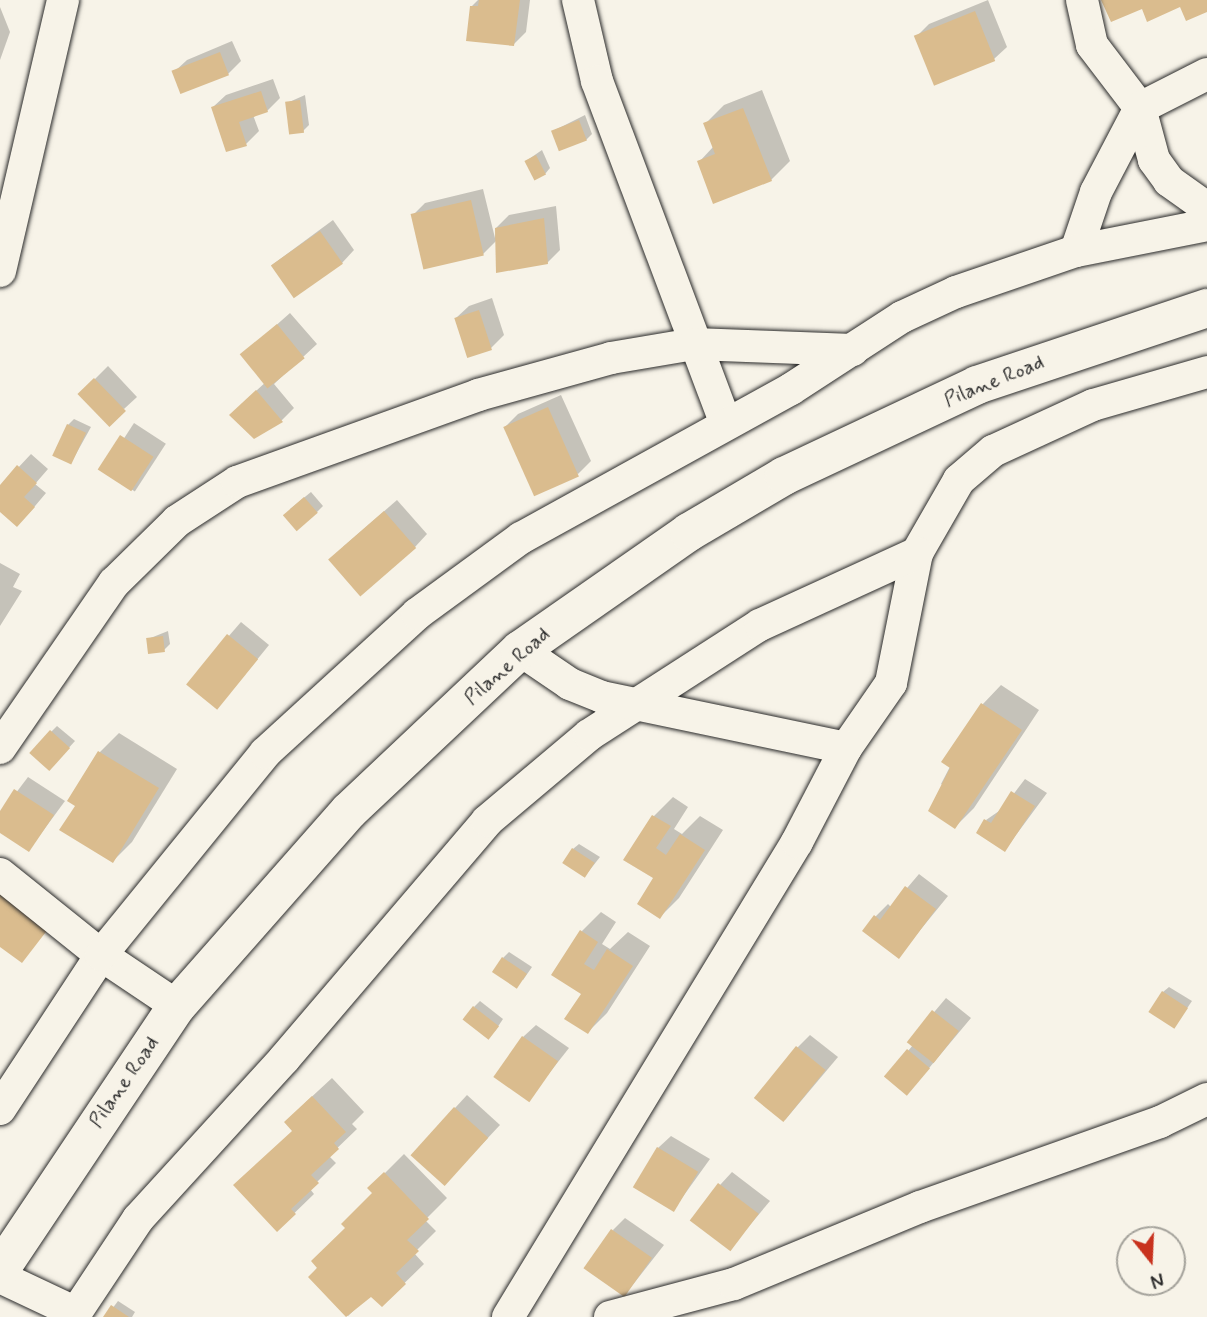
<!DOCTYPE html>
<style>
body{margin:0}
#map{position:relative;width:1207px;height:1317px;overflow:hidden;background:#f7f3e8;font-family:Mynerve,sans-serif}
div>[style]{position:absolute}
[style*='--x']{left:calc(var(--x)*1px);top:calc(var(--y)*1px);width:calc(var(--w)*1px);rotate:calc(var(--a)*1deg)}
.shadow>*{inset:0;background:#0003;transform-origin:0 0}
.building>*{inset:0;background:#dabc8e;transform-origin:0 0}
.roads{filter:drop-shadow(0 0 2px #2b2b2b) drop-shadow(0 0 2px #2b2b2b)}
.minor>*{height:32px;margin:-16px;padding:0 16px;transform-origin:16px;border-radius:16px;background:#f7f3e8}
.major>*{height:38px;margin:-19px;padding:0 19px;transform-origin:19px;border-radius:19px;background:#f7f3e8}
span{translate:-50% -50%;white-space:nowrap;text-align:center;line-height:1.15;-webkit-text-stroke:5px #f7f3e8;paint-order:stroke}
.street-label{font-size:21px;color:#2b2b2b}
.north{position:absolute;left:1116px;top:1226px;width:70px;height:70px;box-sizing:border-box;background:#f7f3e8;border:2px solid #a5a39c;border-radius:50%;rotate:162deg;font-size:19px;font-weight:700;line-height:28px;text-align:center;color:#2b2b2b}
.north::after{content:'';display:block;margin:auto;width:24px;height:32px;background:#c8321e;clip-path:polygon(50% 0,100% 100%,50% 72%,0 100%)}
</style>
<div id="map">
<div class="shadow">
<div style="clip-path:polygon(478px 0,530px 0,526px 32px,513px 45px,472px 6px)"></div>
<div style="clip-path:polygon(988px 0,1007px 47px,994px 59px,936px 84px,916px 37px,929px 24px)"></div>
<div style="clip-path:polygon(0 7px,10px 32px,0 60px)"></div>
<div style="clip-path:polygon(232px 41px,241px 61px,228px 74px,174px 72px,187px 60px)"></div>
<div style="clip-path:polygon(273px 79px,280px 98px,267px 111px,253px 115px,259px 131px,246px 144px,213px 107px,226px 95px)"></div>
<div style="clip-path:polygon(762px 90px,790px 161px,771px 180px,699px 162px,714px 146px,705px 124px,724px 105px)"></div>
<div style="clip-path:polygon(305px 95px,309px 125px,303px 131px,287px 103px)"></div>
<div style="clip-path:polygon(585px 115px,592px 134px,586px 140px,553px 131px)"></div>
<div style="clip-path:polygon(542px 150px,550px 168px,545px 174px,526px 161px)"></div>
<div style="clip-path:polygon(483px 189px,495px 238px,496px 228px,509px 215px,556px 206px,560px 250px,547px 263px,497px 240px,483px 254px,413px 215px,425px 203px)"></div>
<div style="clip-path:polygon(333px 220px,354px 250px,342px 263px,272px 265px)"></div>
<div style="clip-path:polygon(492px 298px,504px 335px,491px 348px,456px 318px,469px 306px)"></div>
<div style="clip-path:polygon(290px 313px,317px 344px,274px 384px,294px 408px,281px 421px,244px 402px,267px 381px,256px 343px)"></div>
<div style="clip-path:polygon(108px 366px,137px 397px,124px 409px,80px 394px)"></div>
<div style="clip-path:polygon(561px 395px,591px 461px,578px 474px,505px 427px,518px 414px)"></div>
<div style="clip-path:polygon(74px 419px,91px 427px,71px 463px,68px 425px)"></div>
<div style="left:134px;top:423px;width:38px;height:57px;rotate:33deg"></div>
<div style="clip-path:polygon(31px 454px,48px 469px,35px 484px,46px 493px,30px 512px,0 509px,0 487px)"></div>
<div style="clip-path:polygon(311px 492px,323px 506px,317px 512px,290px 509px)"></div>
<div style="clip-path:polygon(397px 500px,427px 534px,415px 547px,343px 547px)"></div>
<div style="clip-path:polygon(0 563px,20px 574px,13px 587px,22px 591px,0 626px)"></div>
<div style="clip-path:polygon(241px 622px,269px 645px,229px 694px,188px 683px)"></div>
<div style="clip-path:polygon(168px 631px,170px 644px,164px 650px,148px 639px)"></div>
<div style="clip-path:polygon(1001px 685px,1039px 710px,974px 808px,955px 827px,946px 787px,941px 784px,982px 705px)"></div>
<div style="clip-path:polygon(57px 726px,75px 741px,56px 762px,51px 732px)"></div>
<div style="clip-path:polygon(119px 733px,177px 769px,132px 842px,113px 861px,77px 805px,100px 752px)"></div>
<div style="clip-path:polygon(28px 777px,65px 801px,29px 850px,0 831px,0 814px)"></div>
<div style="clip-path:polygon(1025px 779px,1047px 793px,1005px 850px,986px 820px,1002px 809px)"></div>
<div style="clip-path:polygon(673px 797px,688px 807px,674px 829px,682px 834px,700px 816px,723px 830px,679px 898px,660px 917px,655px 878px,626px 859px,654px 816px)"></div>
<div style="clip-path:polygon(579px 844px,600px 857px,585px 876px,573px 849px)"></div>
<div style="clip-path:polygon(919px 874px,948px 896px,899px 956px,875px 917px,888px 904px,891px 907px)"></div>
<div style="clip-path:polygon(0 898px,63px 910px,22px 961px,0 944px)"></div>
<div style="clip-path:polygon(601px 912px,616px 922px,602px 944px,610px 949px,628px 932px,650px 946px,607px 1013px,588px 1032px,582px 931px)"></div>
<div style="clip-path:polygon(509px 952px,532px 967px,523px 980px,503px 958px)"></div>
<div style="clip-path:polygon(1169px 987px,1192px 1001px,1175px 1026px,1163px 992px)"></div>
<div style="clip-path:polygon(946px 998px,971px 1018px,909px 1092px,908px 1051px,913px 1045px,909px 1042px)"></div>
<div style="clip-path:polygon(480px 1001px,503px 1019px,495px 1031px,474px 1007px)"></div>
<div style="clip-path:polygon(536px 1025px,569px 1048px,528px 1100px,523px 1037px)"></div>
<div style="clip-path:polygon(810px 1035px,838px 1057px,785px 1120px,797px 1048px)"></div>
<div style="clip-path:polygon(332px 1078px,364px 1112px,352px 1124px,357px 1129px,329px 1156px,336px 1163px,310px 1189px,314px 1194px,277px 1230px,294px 1130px,305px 1103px)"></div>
<div style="clip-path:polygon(467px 1095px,500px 1125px,457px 1171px,455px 1108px)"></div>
<div style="clip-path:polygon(671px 1136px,710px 1159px,674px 1209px,658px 1148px)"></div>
<div style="clip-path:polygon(404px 1154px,447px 1198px,425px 1220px,436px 1231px,414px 1253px,424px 1264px,382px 1305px,371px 1294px,348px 1316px,310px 1277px,375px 1193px,370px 1188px)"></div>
<div style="clip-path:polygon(732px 1172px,770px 1201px,730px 1249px,720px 1185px)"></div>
<div style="clip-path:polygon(625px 1218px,664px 1245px,624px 1296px,613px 1230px)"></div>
<div style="clip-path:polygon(118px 1301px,135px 1312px,132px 1317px,106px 1317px)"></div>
</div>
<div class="building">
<div style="clip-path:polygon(479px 0,520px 0,514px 46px,466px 41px,470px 6px,478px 6px)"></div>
<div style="clip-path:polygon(1101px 0,1207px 0,1207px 12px,1186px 21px,1180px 7px,1147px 22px,1142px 9px,1111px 22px)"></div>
<div style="left:975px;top:11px;width:54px;height:66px;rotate:68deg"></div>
<div style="left:220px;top:52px;width:25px;height:52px;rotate:69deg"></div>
<div style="clip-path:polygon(261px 91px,268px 112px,239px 122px,247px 146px,226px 152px,211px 107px)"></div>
<div style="left:300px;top:100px;width:33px;height:15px;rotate:83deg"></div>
<div style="clip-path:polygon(743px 108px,772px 181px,713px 204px,697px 161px,715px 154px,703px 123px)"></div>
<div style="left:579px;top:120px;width:22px;height:30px;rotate:69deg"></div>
<div style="left:536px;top:155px;width:22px;height:13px;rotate:63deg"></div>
<div style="left:471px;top:200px;width:57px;height:62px;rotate:77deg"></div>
<div style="clip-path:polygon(544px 218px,548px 264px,496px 273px,495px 228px)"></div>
<div style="left:320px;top:231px;width:40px;height:60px;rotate:55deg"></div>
<div style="left:479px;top:310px;width:42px;height:26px;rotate:72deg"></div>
<div style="left:277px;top:324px;width:44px;height:48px;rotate:51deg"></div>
<div style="left:94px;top:378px;width:46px;height:23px;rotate:46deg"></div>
<div style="clip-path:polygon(256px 390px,283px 422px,254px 439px,229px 415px)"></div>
<div style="left:548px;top:407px;width:76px;height:49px;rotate:66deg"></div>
<div style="left:67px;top:424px;width:21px;height:35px;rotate:25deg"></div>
<div style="left:120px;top:435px;width:40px;height:41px;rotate:33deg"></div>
<div style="clip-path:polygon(17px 465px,37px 483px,24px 497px,35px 507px,17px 527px,0 512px,0 485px)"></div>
<div style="left:304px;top:497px;width:21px;height:28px;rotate:49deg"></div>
<div style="left:384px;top:511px;width:49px;height:74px;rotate:49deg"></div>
<div style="left:227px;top:634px;width:40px;height:65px;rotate:39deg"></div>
<div style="left:163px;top:636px;width:16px;height:17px;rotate:83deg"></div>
<div style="clip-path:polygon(981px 703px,1022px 730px,955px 829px,928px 811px,950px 768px,941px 762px)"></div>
<div style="left:50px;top:730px;width:27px;height:31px;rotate:42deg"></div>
<div style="clip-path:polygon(98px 751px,159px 788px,113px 863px,59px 830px,75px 806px,67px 801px)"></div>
<div style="clip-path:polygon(14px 789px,54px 815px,29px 852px,0 833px,0 811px)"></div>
<div style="clip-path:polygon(1011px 791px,1035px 806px,1005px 852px,976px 833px,984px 819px,991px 823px)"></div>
<div style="clip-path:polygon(652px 815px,671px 826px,656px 848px,666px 855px,680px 834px,705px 850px,660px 919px,637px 904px,653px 878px,623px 860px)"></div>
<div style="left:572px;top:848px;width:27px;height:18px;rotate:33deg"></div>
<div style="clip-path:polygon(905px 886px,936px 909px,899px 959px,862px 931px,874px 915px,880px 920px)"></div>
<div style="clip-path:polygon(5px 889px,52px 924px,22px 963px,0 947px,0 895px)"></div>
<div style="clip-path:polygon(580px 930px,598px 942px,584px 964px,594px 970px,607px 949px,633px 966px,588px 1034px,564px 1019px,581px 994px,551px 975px)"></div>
<div style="left:502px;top:957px;width:30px;height:18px;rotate:34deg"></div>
<div style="left:1162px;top:991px;width:31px;height:25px;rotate:33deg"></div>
<div style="left:473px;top:1006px;width:33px;height:17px;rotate:38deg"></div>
<div style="left:932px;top:1010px;width:34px;height:41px;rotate:38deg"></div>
<div style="left:522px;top:1036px;width:44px;height:50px;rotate:35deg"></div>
<div style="left:796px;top:1046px;width:38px;height:67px;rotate:39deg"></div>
<div style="left:907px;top:1049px;width:30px;height:36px;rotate:40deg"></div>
<div style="clip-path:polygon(312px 1096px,346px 1132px,334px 1143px,339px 1149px,311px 1175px,319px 1183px,291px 1209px,296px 1214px,277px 1232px,233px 1185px,292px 1131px,284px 1122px)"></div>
<div style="left:454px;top:1107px;width:46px;height:65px;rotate:42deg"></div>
<div style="left:657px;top:1147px;width:48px;height:47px;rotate:31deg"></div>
<div style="clip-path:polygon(384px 1172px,429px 1219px,407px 1240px,419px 1251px,396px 1273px,406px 1284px,382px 1307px,371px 1297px,346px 1317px,308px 1277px,317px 1268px,311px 1261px,345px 1228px,341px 1224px,372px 1193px,367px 1188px)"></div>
<div style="left:718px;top:1183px;width:51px;height:47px;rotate:37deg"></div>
<div style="left:611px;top:1229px;width:50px;height:48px;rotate:35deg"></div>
<div style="clip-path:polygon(111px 1305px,129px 1317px,103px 1317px)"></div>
</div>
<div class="roads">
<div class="minor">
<div style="--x:578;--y:0;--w:83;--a:76.8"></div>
<div style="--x:597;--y:81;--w:366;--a:69.4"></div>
<div style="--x:1082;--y:0;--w:46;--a:77.5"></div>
<div style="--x:1092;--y:45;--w:79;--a:52.7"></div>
<div style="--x:1140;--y:108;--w:54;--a:74.9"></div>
<div style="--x:1154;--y:160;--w:26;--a:54"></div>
<div style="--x:1169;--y:181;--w:47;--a:35.4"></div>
<div style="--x:1076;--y:251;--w:62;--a:-71.3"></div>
<div style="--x:1096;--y:192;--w:95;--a:-62.4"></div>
<div style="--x:1140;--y:108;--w:75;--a:-26.9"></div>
<div style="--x:0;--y:271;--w:278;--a:-76.9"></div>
<div style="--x:0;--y:748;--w:201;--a:-55.4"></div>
<div style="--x:114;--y:583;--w:88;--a:-44.5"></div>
<div style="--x:177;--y:521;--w:72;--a:-33"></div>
<div style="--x:237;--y:482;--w:256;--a:-19.8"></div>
<div style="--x:478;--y:395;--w:138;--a:-15.5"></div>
<div style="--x:611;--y:358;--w:84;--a:-9.6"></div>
<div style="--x:694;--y:344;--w:159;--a:2.2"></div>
<div style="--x:846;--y:748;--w:79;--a:-55.3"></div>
<div style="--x:891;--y:683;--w:133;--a:-78.7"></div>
<div style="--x:917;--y:553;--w:84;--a:-60.1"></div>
<div style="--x:959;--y:480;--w:45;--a:-40.5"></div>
<div style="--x:993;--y:451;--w:110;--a:-24.7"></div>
<div style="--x:1093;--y:405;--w:119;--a:-16.1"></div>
<div style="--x:0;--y:874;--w:129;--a:38.7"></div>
<div style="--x:101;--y:955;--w:92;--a:33.9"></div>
<div style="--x:0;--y:1109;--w:184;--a:-56.7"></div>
<div style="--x:101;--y:955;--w:260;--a:-50.9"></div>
<div style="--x:265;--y:753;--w:206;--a:-42.4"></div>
<div style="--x:417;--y:614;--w:129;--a:-36.2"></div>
<div style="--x:521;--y:538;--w:308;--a:-28.9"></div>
<div style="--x:791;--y:389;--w:132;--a:-33"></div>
<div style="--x:902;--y:317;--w:60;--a:-24.8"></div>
<div style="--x:956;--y:292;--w:127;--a:-18.9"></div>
<div style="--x:1076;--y:251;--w:134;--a:-11.2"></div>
<div style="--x:0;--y:1277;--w:82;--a:25.3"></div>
<div style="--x:73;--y:1317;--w:118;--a:-56.4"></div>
<div style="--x:138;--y:1219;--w:217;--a:-47.6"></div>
<div style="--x:284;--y:1059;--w:313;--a:-49.5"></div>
<div style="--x:487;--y:821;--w:133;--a:-40.1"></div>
<div style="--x:589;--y:735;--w:203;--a:-32.8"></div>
<div style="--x:760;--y:625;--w:173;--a:-24.6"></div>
<div style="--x:508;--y:1317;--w:556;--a:-58.68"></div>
<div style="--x:797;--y:842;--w:106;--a:-62.5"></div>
<div style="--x:846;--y:748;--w:249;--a:-168.2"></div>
<div style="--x:602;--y:697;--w:35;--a:-158"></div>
<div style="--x:570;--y:684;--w:60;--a:-145.8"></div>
<div style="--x:610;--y:1317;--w:128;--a:-14.9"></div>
<div style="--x:734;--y:1284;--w:201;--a:-22.5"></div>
<div style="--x:920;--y:1207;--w:255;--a:-19.5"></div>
<div style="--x:1160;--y:1122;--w:52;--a:-26.1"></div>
</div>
<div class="major">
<div style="--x:0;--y:1270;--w:318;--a:-56.2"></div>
<div style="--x:177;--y:1006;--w:260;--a:-48.6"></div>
<div style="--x:349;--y:811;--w:235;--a:-43.3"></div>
<div style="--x:520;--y:650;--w:206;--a:-34.9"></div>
<div style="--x:689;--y:532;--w:110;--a:-30.5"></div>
<div style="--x:784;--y:476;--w:213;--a:-25.2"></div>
<div style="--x:977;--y:385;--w:243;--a:-18.5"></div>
</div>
</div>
<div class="street-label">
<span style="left:994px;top:381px;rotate:-22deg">Pilane Road</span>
<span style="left:507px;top:666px;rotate:-41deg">Pilane Road</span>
<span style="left:124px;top:1082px;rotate:-55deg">Pilane Road</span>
</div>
<div class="north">N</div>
</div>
